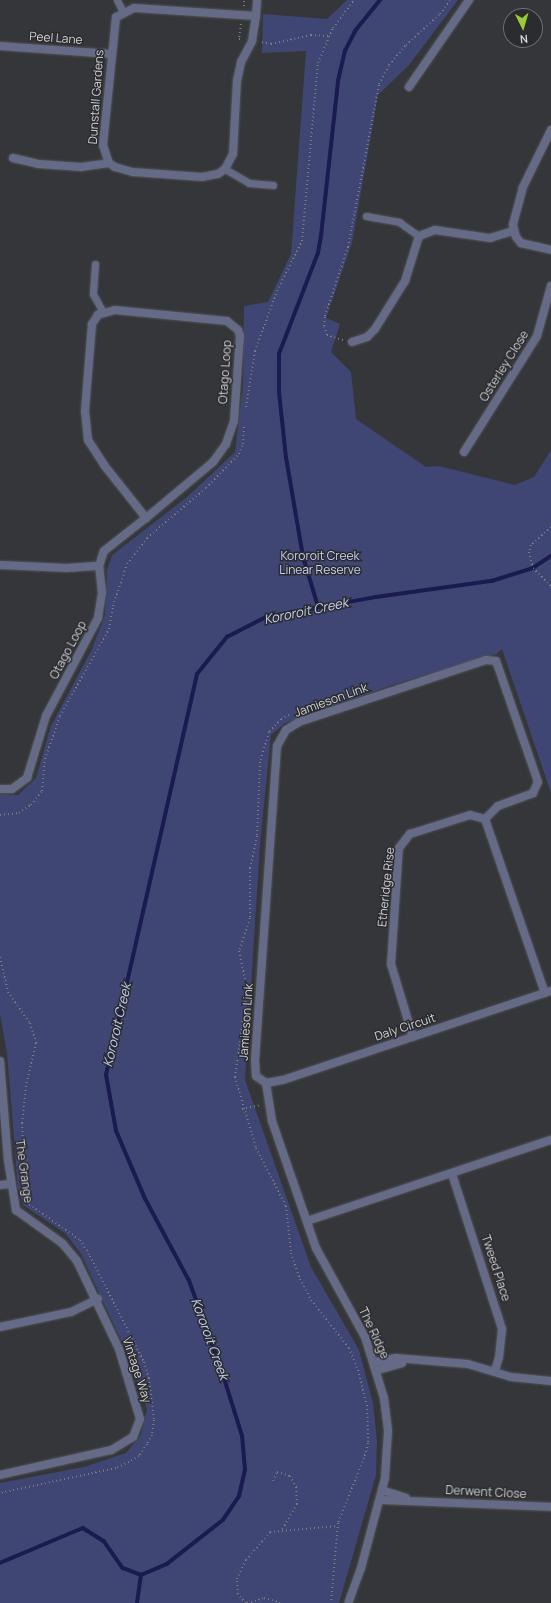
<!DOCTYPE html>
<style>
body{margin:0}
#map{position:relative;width:551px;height:1603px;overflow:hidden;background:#35363a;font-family:Manrope,sans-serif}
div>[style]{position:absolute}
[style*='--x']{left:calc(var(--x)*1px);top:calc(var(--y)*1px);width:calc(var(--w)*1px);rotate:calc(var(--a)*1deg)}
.green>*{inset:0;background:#3f4673}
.stream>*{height:3.5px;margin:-1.75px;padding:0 1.75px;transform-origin:1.75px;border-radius:1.75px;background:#1a1b51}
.path>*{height:2px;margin-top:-1px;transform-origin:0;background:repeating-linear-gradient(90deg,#7c7d80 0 1px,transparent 0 4px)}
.roads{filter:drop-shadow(0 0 1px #515256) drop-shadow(0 0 1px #515256)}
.service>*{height:7px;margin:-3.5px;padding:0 3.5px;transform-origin:3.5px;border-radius:3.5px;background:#656a86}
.minor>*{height:8px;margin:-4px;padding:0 4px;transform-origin:4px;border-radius:4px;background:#656a86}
span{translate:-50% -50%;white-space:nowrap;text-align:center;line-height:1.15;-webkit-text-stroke:3px #2b2c30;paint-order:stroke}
.street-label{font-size:12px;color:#d2d2d5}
.park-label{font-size:12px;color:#c8d0f4}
.water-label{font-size:13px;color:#c6cef2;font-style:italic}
.north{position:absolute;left:503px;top:8px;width:40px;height:40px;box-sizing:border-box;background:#2b2c30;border:1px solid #6e6e72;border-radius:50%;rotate:175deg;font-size:11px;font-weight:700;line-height:16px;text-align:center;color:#d2d2d5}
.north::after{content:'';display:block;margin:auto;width:14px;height:18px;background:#9bcb33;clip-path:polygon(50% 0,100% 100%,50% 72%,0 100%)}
</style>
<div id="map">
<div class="green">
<div style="clip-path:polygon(347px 0,458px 0,409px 65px,378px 95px,352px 243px,326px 318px,340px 324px,331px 352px,351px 372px,356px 419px,426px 467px,439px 466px,515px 485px,534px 477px,551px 450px,551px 793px,502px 649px,496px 654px,392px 685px,285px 723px,271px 735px,260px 844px,245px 1080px,311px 1267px,359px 1350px,373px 1403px,377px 1441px,376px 1475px,339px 1603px,0 1603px,0 1483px,84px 1467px,126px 1453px,141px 1435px,147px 1409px,127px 1353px,81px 1254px,65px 1233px,23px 1205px,18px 1188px,7px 1053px,0 1014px,0 794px,18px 795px,36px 778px,51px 726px,92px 649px,105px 615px,107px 570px,112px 555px,187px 497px,235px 452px,243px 386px,244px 306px,268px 302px,291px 254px,306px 51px,262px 53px,263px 14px,327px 19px)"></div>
</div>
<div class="stream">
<div style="--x:318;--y:607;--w:52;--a:-106.7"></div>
<div style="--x:303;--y:557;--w:100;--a:-99.7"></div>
<div style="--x:286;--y:458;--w:66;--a:-96.1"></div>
<div style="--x:279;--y:392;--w:38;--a:-90"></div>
<div style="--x:279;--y:354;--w:108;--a:-68.9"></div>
<div style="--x:318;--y:253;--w:17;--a:-80"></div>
<div style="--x:321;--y:236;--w:156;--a:-83.7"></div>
<div style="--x:338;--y:81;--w:31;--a:-77"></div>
<div style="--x:345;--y:51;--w:22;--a:-63"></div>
<div style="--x:355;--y:31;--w:40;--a:-51"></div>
<div style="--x:0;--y:1563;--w:90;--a:-22.9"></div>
<div style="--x:83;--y:1528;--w:25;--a:32"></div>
<div style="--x:104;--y:1541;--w:33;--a:55"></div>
<div style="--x:123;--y:1568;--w:19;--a:21"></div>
<div style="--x:141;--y:1575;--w:28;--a:-23"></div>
<div style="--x:167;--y:1564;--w:71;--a:-38.2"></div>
<div style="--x:223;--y:1520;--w:29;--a:-56"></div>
<div style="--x:239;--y:1496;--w:27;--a:-77"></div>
<div style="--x:245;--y:1470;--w:34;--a:-95"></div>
<div style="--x:242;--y:1436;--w:67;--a:-107.4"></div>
<div style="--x:222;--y:1372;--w:97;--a:-109.9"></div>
<div style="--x:189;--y:1281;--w:93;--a:-118.2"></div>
<div style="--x:145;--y:1199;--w:74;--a:-113.1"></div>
<div style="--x:116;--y:1131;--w:57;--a:-100.1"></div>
<div style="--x:106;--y:1075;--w:411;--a:-77.2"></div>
<div style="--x:197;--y:674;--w:48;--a:-51"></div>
<div style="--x:227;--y:637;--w:44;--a:-27.1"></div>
<div style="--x:266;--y:617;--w:112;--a:-10.3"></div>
<div style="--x:376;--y:597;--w:117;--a:-7.9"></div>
<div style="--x:492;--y:581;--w:43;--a:-17.6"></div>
<div style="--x:533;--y:568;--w:22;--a:-34"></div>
<div style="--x:137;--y:1603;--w:28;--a:-82"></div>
</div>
<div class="path">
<div style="--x:244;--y:6;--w:6;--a:-90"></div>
<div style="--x:241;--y:24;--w:15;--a:98"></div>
<div style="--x:239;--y:39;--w:3;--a:0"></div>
<div style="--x:262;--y:42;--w:9;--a:13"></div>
<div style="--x:271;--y:44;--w:41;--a:-12.7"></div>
<div style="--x:311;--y:35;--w:18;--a:3"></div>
<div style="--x:343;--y:340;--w:17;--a:-163"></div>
<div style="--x:327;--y:335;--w:9;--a:-108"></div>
<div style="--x:324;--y:326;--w:10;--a:-84"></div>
<div style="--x:325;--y:316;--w:73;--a:-71.6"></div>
<div style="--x:348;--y:247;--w:166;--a:-79.2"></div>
<div style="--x:379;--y:84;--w:21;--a:-62"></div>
<div style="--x:389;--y:65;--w:26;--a:-50"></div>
<div style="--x:406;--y:45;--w:46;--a:-42.4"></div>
<div style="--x:440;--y:14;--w:17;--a:-54"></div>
<div style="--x:246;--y:407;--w:57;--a:-80.9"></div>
<div style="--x:255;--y:351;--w:64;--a:-69.9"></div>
<div style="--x:277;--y:291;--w:56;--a:-63.4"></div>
<div style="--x:302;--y:241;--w:179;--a:-84.9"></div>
<div style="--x:318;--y:63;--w:38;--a:-67"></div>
<div style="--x:333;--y:28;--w:35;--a:-53"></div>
<div style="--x:551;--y:527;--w:27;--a:138"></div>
<div style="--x:531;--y:545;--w:7;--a:106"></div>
<div style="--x:529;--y:552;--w:16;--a:76"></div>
<div style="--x:533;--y:568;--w:25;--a:45"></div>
<div style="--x:289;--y:715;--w:9;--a:153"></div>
<div style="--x:281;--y:719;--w:18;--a:133"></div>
<div style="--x:269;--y:732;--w:31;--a:107"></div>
<div style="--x:260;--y:762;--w:74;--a:92.3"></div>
<div style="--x:257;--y:836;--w:33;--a:102"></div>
<div style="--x:250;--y:868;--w:50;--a:90"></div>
<div style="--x:250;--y:918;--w:35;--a:108"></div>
<div style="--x:239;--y:951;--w:35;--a:78"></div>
<div style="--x:246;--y:985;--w:12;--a:90"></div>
<div style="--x:246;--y:997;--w:81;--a:97.8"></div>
<div style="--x:235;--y:1077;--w:74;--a:73.5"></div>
<div style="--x:256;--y:1148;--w:65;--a:62.7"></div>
<div style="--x:286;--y:1206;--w:47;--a:83.9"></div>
<div style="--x:291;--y:1253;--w:28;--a:71"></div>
<div style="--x:300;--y:1279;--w:24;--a:62"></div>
<div style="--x:311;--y:1300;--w:61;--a:51.6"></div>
<div style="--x:349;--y:1348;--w:24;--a:68"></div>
<div style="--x:358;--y:1370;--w:36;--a:76"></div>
<div style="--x:367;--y:1405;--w:38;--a:88"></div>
<div style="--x:368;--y:1443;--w:16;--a:105"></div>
<div style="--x:364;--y:1458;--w:70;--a:111.8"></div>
<div style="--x:338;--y:1523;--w:80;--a:95"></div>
<div style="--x:0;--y:815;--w:19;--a:-6"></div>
<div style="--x:19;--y:813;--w:14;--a:-34"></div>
<div style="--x:31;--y:805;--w:18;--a:-52"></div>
<div style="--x:42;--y:791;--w:32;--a:-85"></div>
<div style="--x:45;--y:759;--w:46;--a:-70.8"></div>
<div style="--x:60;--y:716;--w:100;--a:-60.6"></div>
<div style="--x:109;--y:629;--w:23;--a:-80"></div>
<div style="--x:113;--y:606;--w:44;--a:-71.6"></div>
<div style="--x:127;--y:564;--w:33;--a:-52"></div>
<div style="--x:147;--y:538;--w:77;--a:-40.3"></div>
<div style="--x:206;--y:488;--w:47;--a:-45.9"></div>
<div style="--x:239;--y:454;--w:11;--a:-68"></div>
<div style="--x:243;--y:444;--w:20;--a:-87"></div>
<div style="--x:0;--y:957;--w:36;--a:77"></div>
<div style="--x:8;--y:992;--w:38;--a:55"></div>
<div style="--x:30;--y:1023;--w:21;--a:73"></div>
<div style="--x:36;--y:1043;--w:44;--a:103.1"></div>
<div style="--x:26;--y:1086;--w:37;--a:96"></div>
<div style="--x:22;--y:1123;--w:79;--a:87.1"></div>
<div style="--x:26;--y:1202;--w:66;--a:35.1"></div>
<div style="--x:80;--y:1240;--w:19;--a:58"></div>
<div style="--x:90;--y:1256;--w:119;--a:63"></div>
<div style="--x:144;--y:1362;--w:17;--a:73"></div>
<div style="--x:149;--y:1378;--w:42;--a:83.2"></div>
<div style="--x:154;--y:1420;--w:15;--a:98"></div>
<div style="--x:152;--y:1435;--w:10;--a:119"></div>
<div style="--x:147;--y:1444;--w:14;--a:124"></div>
<div style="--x:139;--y:1456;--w:12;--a:149"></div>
<div style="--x:129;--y:1462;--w:14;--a:155"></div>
<div style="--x:116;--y:1468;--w:119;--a:167.8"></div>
<div style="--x:242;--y:1109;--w:19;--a:-12"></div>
<div style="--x:273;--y:1481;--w:10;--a:-66"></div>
<div style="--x:277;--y:1472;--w:14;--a:17"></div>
<div style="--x:290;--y:1476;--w:13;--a:61"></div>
<div style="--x:296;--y:1487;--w:17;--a:87"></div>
<div style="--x:297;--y:1504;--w:30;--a:120"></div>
<div style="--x:246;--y:1603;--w:12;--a:-132"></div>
<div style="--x:238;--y:1594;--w:15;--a:-94"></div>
<div style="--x:237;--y:1579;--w:21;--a:-65"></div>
<div style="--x:246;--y:1560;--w:37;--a:-49"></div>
<div style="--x:270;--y:1532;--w:68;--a:-5"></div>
<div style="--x:247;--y:1603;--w:18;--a:-16"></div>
<div style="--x:264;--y:1598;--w:18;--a:16"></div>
</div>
<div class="roads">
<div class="service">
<div style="--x:117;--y:0;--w:13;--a:63"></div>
<div style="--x:225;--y:169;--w:28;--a:30"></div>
<div style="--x:249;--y:183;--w:24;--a:5"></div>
<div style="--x:366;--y:216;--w:34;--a:10"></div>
<div style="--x:399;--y:222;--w:24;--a:35"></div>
<div style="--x:95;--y:264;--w:30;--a:94"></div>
<div style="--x:93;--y:294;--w:21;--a:61"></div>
</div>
<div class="minor">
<div style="--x:256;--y:16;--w:122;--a:-176.2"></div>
<div style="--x:134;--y:8;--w:20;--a:153"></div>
<div style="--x:116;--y:17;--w:129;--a:95.8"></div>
<div style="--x:103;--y:145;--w:19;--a:72"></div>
<div style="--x:109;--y:163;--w:7;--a:34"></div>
<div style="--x:115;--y:167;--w:19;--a:16"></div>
<div style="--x:133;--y:172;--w:69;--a:4.1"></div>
<div style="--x:202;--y:177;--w:16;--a:-11"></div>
<div style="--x:218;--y:174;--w:9;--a:-36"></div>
<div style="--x:225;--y:169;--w:17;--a:-62"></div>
<div style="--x:233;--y:154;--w:73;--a:-86.9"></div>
<div style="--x:237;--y:81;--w:19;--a:-78"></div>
<div style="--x:241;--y:62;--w:24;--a:-62"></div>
<div style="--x:252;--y:41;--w:25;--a:-81"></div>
<div style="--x:256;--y:16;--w:16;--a:-86"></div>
<div style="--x:0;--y:46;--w:111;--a:4.1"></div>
<div style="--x:409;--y:87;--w:106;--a:-55.4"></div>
<div style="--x:551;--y:130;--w:64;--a:116.2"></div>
<div style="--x:523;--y:187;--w:39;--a:105"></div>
<div style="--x:513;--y:225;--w:12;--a:76"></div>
<div style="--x:516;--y:237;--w:8;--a:50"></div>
<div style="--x:521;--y:243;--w:31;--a:13"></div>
<div style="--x:13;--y:158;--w:26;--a:13"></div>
<div style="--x:38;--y:164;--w:43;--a:4"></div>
<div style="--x:81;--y:167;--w:28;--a:-8"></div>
<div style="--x:352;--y:342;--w:16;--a:-18"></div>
<div style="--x:367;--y:337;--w:11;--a:-45"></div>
<div style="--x:375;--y:329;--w:57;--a:-58"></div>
<div style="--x:405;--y:281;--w:47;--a:-72.7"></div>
<div style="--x:419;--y:236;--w:17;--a:-21"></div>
<div style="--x:435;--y:230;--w:56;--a:8.3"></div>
<div style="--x:490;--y:238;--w:24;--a:-17"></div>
<div style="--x:464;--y:452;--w:137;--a:-57.8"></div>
<div style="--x:537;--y:336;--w:52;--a:-74.4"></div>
<div style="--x:0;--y:565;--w:67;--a:2.6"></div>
<div style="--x:67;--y:568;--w:32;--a:-4"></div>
<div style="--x:0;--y:789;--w:12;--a:0"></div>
<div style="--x:12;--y:789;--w:19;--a:-36"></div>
<div style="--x:27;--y:778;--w:65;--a:-73"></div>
<div style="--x:46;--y:716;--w:111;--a:-62"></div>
<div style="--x:98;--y:618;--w:25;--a:-81"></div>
<div style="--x:102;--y:593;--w:27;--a:-96"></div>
<div style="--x:99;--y:566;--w:16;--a:-72"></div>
<div style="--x:104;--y:551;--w:53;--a:-38.2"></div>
<div style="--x:146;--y:518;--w:87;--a:-39.9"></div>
<div style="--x:213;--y:462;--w:22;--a:-54"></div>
<div style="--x:226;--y:444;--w:24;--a:-71"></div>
<div style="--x:234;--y:421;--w:85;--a:-86"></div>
<div style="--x:240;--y:336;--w:6;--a:-108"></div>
<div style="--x:238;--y:330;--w:14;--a:-141"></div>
<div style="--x:227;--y:321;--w:113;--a:-174.4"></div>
<div style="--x:115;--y:310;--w:18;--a:164"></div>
<div style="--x:98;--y:315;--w:11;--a:124"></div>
<div style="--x:92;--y:324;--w:87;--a:94.6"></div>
<div style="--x:85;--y:411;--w:29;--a:84"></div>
<div style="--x:88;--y:440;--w:30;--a:57"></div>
<div style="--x:104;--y:465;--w:68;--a:51.6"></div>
<div style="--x:485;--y:819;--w:18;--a:-45"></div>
<div style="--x:498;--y:806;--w:37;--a:-20"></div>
<div style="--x:533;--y:793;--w:12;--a:-66"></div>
<div style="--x:538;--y:782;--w:128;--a:-109.1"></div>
<div style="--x:496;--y:661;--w:10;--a:-174"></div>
<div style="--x:486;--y:660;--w:197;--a:161.7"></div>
<div style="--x:299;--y:722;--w:15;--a:148"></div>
<div style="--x:286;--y:730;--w:18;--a:119"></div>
<div style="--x:277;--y:746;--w:316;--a:94"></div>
<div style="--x:255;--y:1061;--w:15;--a:86"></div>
<div style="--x:256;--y:1076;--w:12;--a:35"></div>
<div style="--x:266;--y:1083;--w:17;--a:-10"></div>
<div style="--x:283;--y:1080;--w:282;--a:-18.4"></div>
<div style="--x:413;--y:1037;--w:76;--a:-106.8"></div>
<div style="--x:391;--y:964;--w:116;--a:-86.1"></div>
<div style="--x:399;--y:848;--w:18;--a:-52"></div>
<div style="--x:410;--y:834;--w:63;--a:-17.6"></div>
<div style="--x:470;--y:815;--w:16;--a:15"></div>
<div style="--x:485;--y:819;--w:184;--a:71"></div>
<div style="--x:0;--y:1061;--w:99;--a:85.4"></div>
<div style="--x:8;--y:1160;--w:51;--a:80.9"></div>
<div style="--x:16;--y:1210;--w:57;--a:35.7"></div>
<div style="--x:62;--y:1243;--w:23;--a:50"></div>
<div style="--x:77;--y:1261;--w:98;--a:64.5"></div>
<div style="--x:119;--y:1349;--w:73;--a:73.3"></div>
<div style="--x:140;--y:1419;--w:19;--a:111"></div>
<div style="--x:133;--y:1437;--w:26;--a:149"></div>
<div style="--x:111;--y:1450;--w:114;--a:167.3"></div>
<div style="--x:266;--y:1083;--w:38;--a:81"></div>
<div style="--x:272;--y:1121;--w:134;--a:70.9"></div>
<div style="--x:316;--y:1248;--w:102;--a:61.2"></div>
<div style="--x:365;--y:1337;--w:64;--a:72.7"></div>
<div style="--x:384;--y:1398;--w:33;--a:83"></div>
<div style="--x:388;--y:1431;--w:47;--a:93.7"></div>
<div style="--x:385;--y:1478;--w:93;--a:104.9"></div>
<div style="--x:361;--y:1568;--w:37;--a:110"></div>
<div style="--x:452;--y:1174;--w:163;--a:72.1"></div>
<div style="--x:502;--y:1329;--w:28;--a:96"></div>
<div style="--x:499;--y:1357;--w:15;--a:106"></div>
<div style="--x:0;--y:1185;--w:11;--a:-5"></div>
<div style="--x:307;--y:1221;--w:257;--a:-18.4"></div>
<div style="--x:0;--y:1327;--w:73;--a:-11.9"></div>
<div style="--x:71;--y:1312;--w:30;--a:-26"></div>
<div style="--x:375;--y:1362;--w:21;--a:-11"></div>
<div style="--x:396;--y:1358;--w:72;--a:4.8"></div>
<div style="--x:468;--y:1364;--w:45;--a:16.8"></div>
<div style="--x:511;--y:1377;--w:40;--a:5.7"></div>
<div style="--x:378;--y:1370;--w:25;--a:-16"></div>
<div style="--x:382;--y:1490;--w:25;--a:18"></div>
<div style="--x:380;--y:1500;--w:171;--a:2.3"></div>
</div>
</div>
<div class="street-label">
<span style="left:56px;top:38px;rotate:4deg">Peel Lane</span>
<span style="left:96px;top:97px;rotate:-86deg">Dunstall Gardens</span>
<span style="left:504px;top:366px;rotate:-58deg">Osterley Close</span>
<span style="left:225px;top:372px;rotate:-86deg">Otago Loop</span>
<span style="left:68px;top:650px;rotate:-62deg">Otago Loop</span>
<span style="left:331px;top:700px;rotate:-20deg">Jamieson Link</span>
<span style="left:386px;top:887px;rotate:-84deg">Etheridge Rise</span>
<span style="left:246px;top:1022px;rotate:-86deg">Jamieson Link</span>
<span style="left:405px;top:1027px;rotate:-18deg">Daly Circuit</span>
<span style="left:24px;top:1171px;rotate:82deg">The Grange</span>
<span style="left:496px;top:1268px;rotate:72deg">Tweed Place</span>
<span style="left:374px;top:1333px;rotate:65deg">The Ridge</span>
<span style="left:137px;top:1370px;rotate:72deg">Vintage Way</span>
<span style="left:486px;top:1492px;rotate:3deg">Derwent Close</span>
</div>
<div class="park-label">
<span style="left:320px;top:563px">Kororoit Creek<br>Linear Reserve</span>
</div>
<div class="water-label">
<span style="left:306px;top:611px;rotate:-12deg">Kororoit Creek</span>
<span style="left:117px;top:1025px;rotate:-77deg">Kororoit Creek</span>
<span style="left:210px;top:1339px;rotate:70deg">Kororoit Creek</span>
</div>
<div class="north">N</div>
</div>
